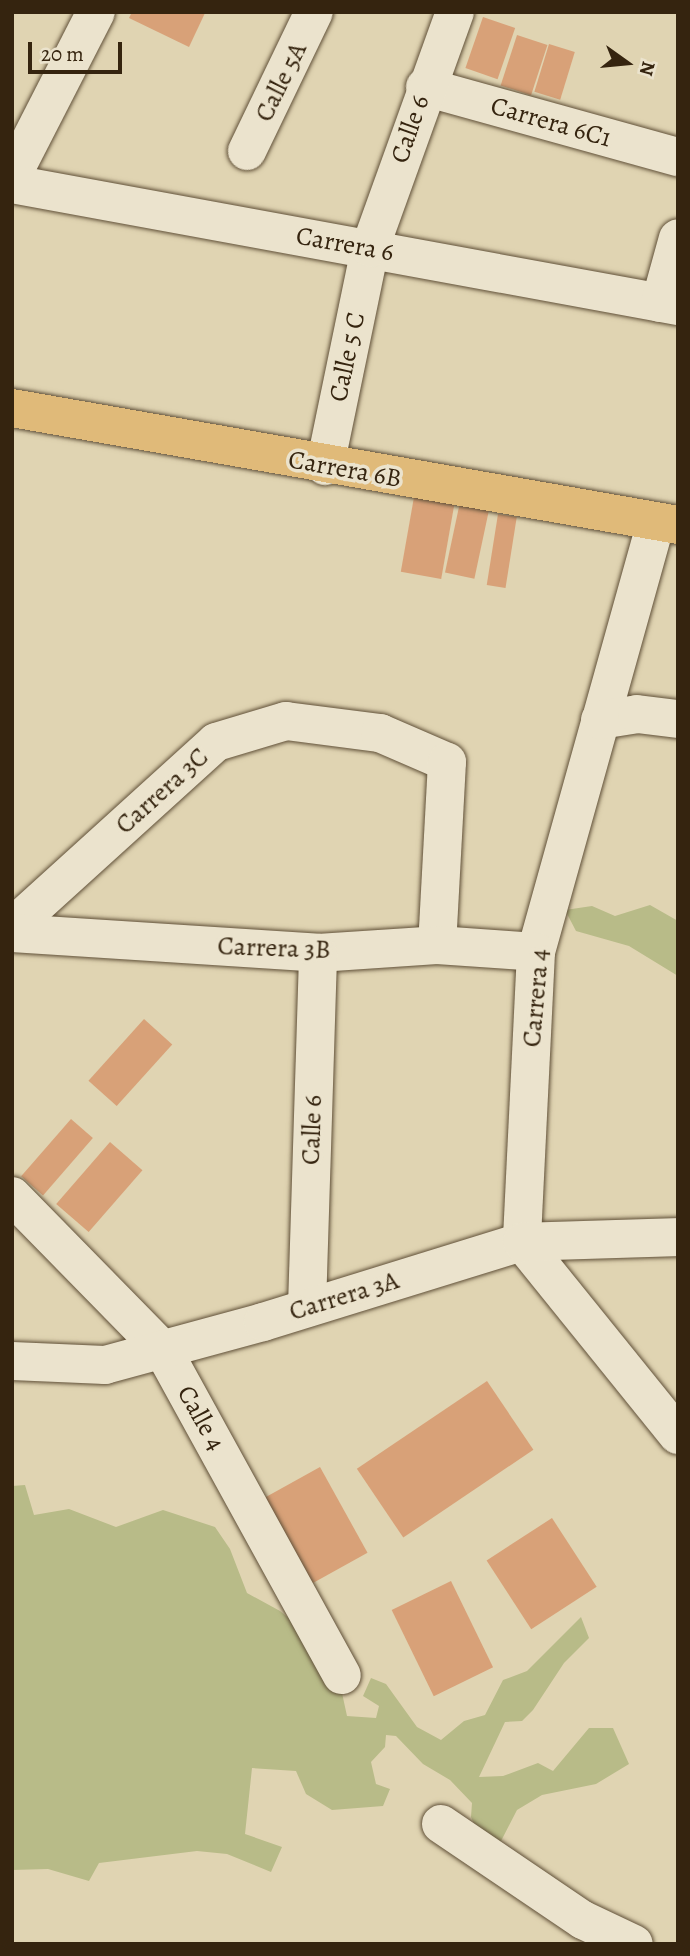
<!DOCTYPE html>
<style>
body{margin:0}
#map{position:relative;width:690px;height:1956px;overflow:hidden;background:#e0d4b2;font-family:Alegreya,serif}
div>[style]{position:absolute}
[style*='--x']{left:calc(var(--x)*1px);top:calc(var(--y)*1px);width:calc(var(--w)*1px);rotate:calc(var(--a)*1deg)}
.green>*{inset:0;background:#b8bb88}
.building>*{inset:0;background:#d8a178;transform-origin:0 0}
.roads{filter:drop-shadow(0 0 2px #605038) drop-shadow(0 0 2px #605038)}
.minor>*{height:38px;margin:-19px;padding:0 19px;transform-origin:19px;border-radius:19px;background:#ebe3cd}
.trunk>*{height:38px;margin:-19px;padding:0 19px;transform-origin:19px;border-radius:19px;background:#e0ba79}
span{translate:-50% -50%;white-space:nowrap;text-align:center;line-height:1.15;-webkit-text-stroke:7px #ebe3cd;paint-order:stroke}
.street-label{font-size:26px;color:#35240f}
.frame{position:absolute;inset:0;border:14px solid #35240f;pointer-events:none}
.north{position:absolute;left:592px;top:28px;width:70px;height:70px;-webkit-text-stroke:5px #ebe3cd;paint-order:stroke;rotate:105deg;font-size:19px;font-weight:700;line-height:28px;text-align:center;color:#35240f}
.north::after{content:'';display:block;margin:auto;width:24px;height:32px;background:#35240f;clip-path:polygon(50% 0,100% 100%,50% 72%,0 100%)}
.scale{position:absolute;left:28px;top:42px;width:94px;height:32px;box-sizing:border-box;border:4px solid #35240f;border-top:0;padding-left:9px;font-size:21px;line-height:24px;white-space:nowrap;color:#35240f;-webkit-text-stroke:5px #ebe3cd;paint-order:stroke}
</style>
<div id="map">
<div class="green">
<div style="clip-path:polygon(650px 905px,678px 921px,678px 976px,629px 946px,576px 931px,565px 910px,592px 906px,615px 916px)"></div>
<div style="clip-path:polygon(25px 1485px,34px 1515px,69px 1509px,116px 1527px,163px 1510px,215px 1527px,230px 1549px,247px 1593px,280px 1611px,302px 1629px,342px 1693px,347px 1716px,376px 1718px,379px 1706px,363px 1696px,371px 1678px,386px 1684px,417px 1727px,441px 1740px,464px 1721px,485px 1715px,503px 1680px,527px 1671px,581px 1617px,589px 1638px,564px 1663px,533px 1710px,522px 1721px,505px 1722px,479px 1777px,503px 1776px,538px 1763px,553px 1771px,589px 1728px,613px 1728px,629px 1764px,596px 1784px,542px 1795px,517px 1810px,499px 1845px,482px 1841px,471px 1817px,472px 1803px,450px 1780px,423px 1764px,396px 1736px,386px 1735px,385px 1747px,371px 1762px,376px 1784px,390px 1789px,383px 1806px,332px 1810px,306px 1794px,296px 1771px,252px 1768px,245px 1834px,282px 1847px,271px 1872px,227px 1854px,197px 1851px,99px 1863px,89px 1881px,48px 1869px,12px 1870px,12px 1486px)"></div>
</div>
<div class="building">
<div style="clip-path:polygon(132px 12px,203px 12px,205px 13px,189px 47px,129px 18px)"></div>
<div style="left:483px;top:17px;width:34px;height:54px;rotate:19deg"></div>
<div style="left:517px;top:35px;width:32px;height:53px;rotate:18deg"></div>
<div style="left:549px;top:44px;width:27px;height:50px;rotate:17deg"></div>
<div style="left:414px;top:497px;width:41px;height:76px;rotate:10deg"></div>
<div style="left:460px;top:502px;width:30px;height:72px;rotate:12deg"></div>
<div style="left:498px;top:514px;width:19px;height:72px;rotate:9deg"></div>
<div style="left:144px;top:1019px;width:38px;height:83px;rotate:42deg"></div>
<div style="left:71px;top:1119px;width:29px;height:76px;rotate:41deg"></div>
<div style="left:110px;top:1142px;width:43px;height:82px;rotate:41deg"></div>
<div style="left:487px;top:1381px;width:83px;height:157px;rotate:56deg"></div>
<div style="left:320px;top:1467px;width:98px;height:68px;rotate:61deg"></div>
<div style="left:552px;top:1518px;width:82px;height:78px;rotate:57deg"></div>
<div style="left:451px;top:1581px;width:96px;height:66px;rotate:64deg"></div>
</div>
<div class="roads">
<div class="minor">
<div style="--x:425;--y:87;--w:263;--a:15.5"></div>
<div style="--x:247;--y:151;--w:154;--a:-64.3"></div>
<div style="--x:12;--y:176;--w:184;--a:-62.9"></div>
<div style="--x:12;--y:184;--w:677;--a:10.38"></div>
<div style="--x:660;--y:303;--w:67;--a:-74.5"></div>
<div style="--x:325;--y:466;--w:223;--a:-78.3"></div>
<div style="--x:370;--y:248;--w:251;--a:-70.2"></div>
<div style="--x:656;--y:522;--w:446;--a:105.6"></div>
<div style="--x:536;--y:952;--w:290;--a:92.8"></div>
<div style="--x:522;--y:1242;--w:248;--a:51.1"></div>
<div style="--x:600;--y:720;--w:37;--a:-9"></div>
<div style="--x:637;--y:714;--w:41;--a:7"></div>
<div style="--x:12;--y:927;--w:275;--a:-42.2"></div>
<div style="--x:216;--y:742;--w:73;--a:-16.7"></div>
<div style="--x:286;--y:721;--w:95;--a:7.3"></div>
<div style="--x:380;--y:733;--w:73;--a:23.4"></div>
<div style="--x:447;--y:762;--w:183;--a:93.1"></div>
<div style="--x:12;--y:933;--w:307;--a:3.7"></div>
<div style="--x:318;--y:953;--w:119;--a:-3.8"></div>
<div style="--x:437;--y:945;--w:99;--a:4"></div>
<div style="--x:12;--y:1196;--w:216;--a:45.6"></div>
<div style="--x:163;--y:1350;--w:371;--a:61.2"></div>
<div style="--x:307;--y:1307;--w:354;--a:-88.2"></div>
<div style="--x:12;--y:1361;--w:93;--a:2.5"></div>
<div style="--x:105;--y:1365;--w:164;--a:-15.2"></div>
<div style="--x:263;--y:1322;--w:271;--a:-17.2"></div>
<div style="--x:522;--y:1242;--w:156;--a:-1.8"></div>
<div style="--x:441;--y:1824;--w:171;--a:34.1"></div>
<div style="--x:583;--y:1920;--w:56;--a:25.2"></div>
</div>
<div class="trunk">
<div style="--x:12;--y:408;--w:676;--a:9.96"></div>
</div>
</div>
<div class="street-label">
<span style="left:281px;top:82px;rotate:-64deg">Calle 5A</span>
<span style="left:551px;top:122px;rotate:16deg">Carrera 6C1</span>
<span style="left:410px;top:129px;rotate:-71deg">Calle 6</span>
<span style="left:345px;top:244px;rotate:10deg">Carrera 6</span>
<span style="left:347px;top:357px;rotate:-78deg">Calle 5 C</span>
<span style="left:345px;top:469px;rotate:10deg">Carrera 6B</span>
<span style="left:162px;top:791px;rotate:-42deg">Carrera 3C</span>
<span style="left:274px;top:948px;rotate:2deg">Carrera 3B</span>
<span style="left:536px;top:998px;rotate:-85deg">Carrera 4</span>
<span style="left:312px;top:1130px;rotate:-88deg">Calle 6</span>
<span style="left:344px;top:1296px;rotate:-17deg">Carrera 3A</span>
<span style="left:201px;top:1418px;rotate:61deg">Calle 4</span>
</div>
<div class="frame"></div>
<div class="north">N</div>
<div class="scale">20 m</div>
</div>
